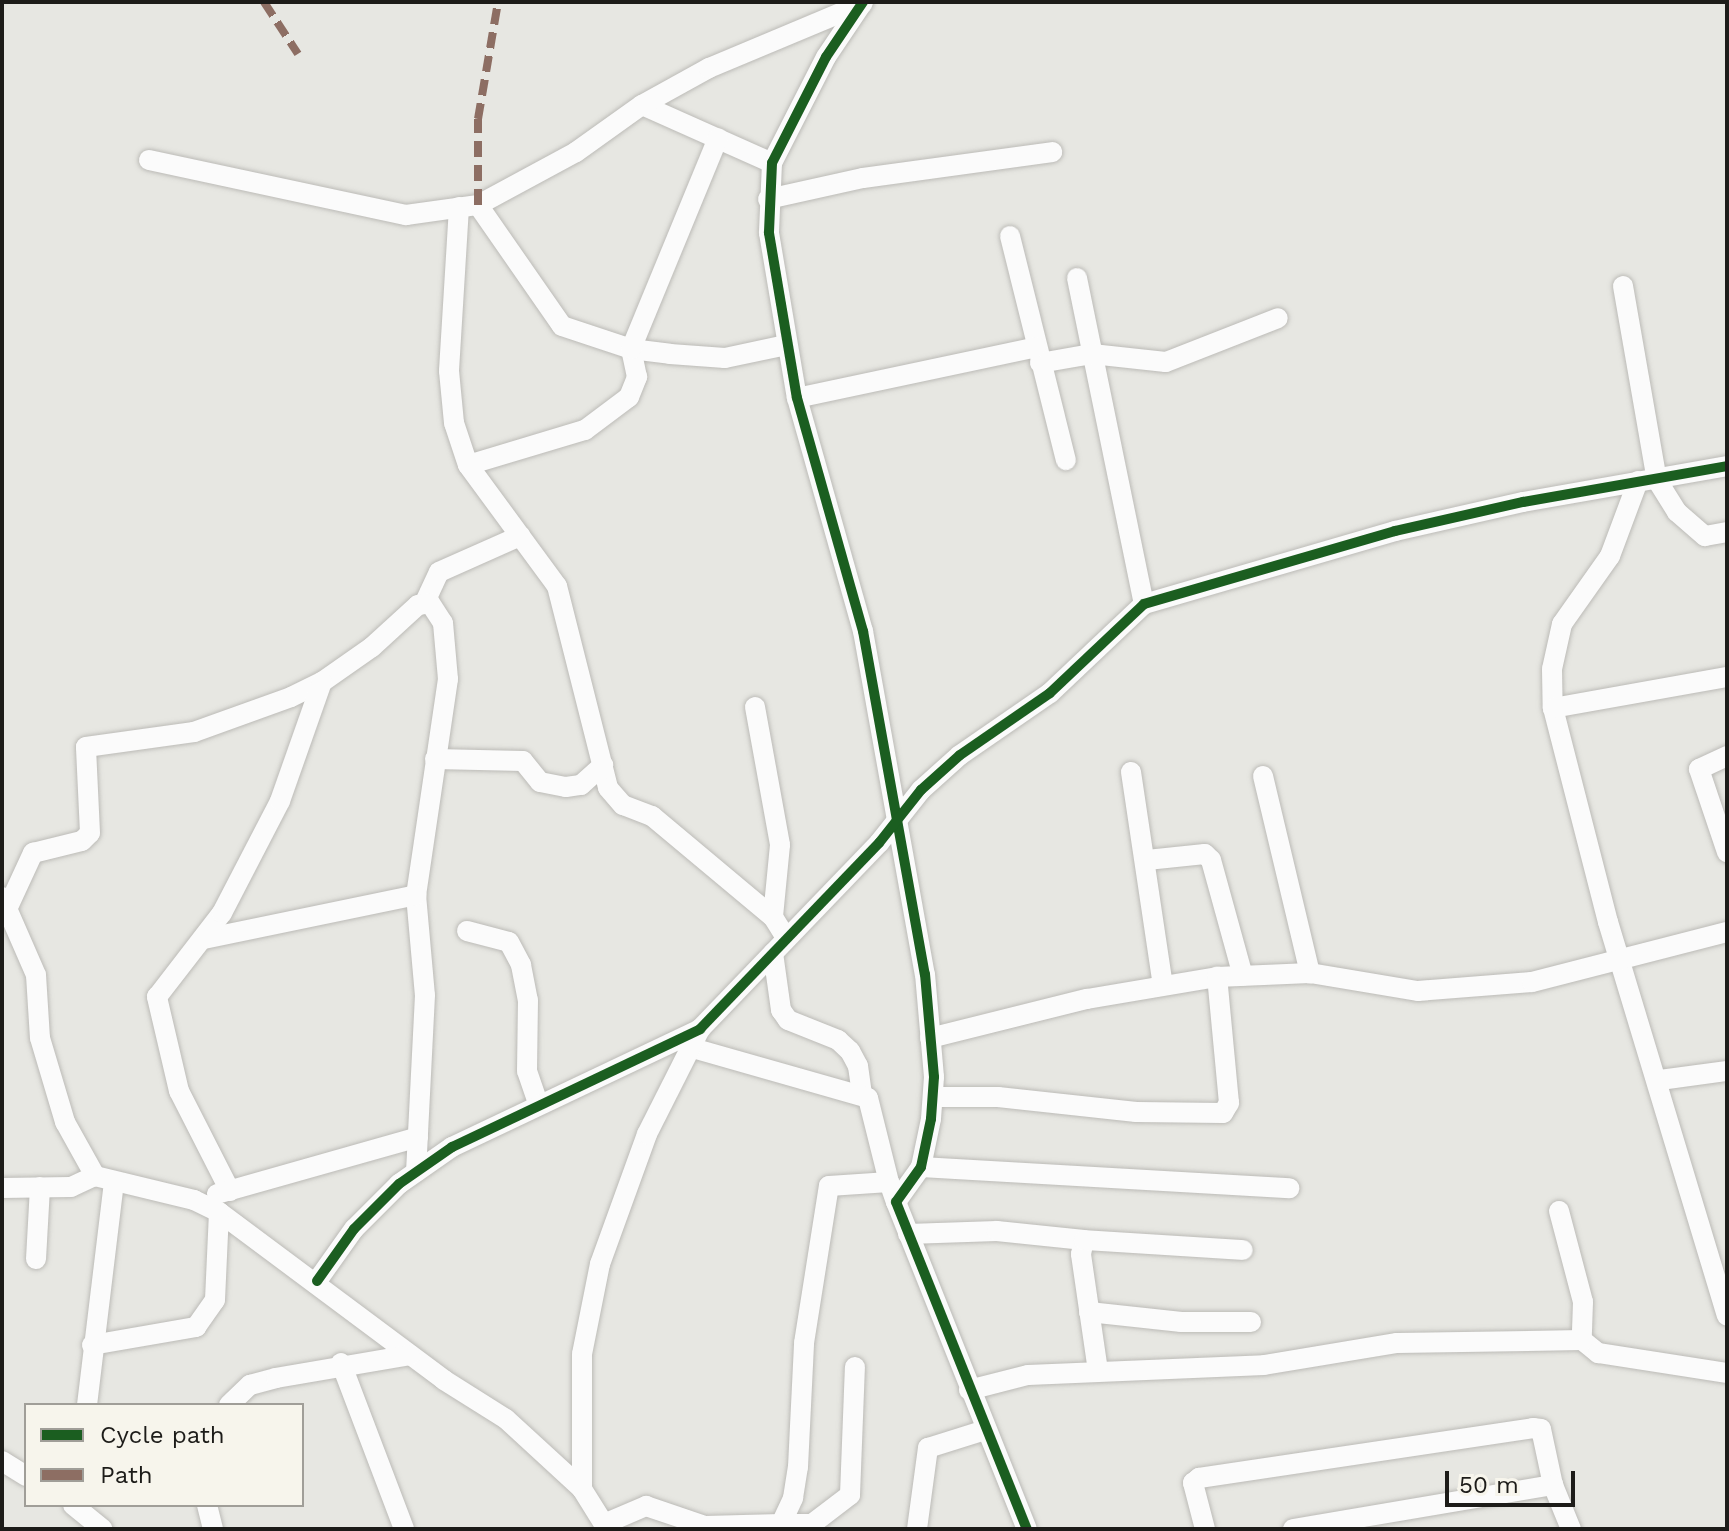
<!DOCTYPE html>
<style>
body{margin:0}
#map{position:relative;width:1729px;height:1531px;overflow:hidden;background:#e7e7e2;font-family:"Work Sans",sans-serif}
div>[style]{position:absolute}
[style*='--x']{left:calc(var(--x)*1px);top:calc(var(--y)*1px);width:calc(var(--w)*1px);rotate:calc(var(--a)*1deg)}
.roads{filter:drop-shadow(0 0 2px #bcbbb7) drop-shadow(0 0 2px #bcbbb7)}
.street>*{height:20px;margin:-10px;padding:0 10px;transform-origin:10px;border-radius:10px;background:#fbfbfb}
.quiet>*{height:8px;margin-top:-4px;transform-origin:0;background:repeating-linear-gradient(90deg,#8d6e63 0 16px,transparent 0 24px)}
.cycleway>*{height:10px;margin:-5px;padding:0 5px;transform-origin:5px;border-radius:5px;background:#1b5e20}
span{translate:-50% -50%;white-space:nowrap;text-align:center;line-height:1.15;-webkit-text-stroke:6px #f7f5ec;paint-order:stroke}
.frame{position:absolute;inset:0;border:4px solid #1d1c19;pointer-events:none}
.legend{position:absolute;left:24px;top:1403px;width:280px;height:104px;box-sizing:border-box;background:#f7f5ec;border:2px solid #a09e98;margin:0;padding:10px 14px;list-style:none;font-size:24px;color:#1d1c19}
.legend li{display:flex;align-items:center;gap:16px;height:40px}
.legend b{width:40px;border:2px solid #a09e98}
.scale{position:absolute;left:1445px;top:1471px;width:130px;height:36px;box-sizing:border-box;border:4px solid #1d1c19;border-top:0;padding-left:10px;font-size:24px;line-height:28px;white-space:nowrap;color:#1d1c19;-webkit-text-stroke:6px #f7f5ec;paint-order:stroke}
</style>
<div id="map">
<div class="roads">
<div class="street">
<div style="--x:863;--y:2;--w:66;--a:123.9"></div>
<div style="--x:826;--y:57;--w:119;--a:117"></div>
<div style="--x:772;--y:163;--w:70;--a:92.5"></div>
<div style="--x:769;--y:233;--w:167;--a:80.4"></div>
<div style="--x:797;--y:398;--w:242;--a:74.2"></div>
<div style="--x:863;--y:631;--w:349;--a:79.8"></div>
<div style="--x:925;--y:974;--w:103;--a:85"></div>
<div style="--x:934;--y:1077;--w:42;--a:94.1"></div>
<div style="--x:931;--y:1119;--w:49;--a:101.8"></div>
<div style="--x:921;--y:1167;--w:43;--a:125.5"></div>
<div style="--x:896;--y:1202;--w:352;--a:68.2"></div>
<div style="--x:642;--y:105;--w:142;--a:24"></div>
<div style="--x:149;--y:160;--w:263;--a:12.1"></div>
<div style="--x:406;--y:215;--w:73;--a:-7.9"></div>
<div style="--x:478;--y:205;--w:111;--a:-28.4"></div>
<div style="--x:576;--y:152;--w:81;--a:-35.5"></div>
<div style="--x:642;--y:105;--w:77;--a:-28.9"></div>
<div style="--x:709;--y:68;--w:166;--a:-22.7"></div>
<div style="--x:768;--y:199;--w:97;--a:-12.5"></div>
<div style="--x:863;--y:178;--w:191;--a:-7.8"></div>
<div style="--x:478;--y:205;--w:147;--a:55.2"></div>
<div style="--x:562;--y:326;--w:73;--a:18.4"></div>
<div style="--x:631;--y:349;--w:39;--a:7"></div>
<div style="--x:670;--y:354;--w:55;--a:4.2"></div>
<div style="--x:725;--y:358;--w:62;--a:-12"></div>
<div style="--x:459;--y:207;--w:164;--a:93.5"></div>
<div style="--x:449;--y:371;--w:52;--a:84.5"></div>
<div style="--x:454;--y:423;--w:44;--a:71.6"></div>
<div style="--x:468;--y:465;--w:150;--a:53.7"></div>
<div style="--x:557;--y:586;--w:208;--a:75.8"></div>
<div style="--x:608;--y:788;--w:23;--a:49"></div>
<div style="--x:623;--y:805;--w:31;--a:21"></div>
<div style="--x:652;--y:816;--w:158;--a:39.9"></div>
<div style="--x:773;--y:917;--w:25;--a:58"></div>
<div style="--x:1010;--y:236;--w:231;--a:76"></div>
<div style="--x:1077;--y:278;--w:333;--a:78.4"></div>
<div style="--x:1623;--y:286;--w:197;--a:80.1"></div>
<div style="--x:1657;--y:480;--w:38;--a:58"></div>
<div style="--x:1677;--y:512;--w:37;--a:41"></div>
<div style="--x:1705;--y:536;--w:22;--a:-10"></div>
<div style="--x:1040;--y:363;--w:53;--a:-9.8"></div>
<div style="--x:1092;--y:354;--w:74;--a:6.2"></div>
<div style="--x:1166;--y:362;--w:120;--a:-21.4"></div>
<div style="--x:797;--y:398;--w:244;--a:-12"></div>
<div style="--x:468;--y:465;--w:122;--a:-16.7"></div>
<div style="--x:585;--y:430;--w:55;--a:-36.9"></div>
<div style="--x:629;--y:397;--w:22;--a:-68"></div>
<div style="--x:637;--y:377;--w:29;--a:-102"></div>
<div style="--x:631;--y:349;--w:228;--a:-67.6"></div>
<div style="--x:1638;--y:481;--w:80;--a:110.5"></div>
<div style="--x:1610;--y:556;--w:83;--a:125.2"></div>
<div style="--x:1562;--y:624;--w:46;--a:102.5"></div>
<div style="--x:1552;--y:669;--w:39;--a:89"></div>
<div style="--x:1553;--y:708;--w:221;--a:75.6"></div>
<div style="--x:1608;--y:922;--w:411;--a:73.2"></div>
<div style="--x:425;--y:602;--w:33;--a:-65"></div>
<div style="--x:439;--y:572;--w:89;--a:-24"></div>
<div style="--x:755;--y:707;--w:140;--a:79.7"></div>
<div style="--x:780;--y:845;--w:72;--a:95.6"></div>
<div style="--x:1553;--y:708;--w:177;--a:-10.1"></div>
<div style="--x:1727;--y:756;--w:31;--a:155"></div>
<div style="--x:1699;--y:769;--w:88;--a:71.4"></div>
<div style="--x:435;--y:759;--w:88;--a:1.3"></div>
<div style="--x:523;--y:761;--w:27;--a:51"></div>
<div style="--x:540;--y:782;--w:26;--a:11"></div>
<div style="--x:566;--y:787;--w:15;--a:-8"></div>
<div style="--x:581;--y:785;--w:30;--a:-42"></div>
<div style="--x:1131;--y:772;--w:215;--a:81.5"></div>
<div style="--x:1263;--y:776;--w:203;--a:76.6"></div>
<div style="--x:1147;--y:860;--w:58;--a:-5.9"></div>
<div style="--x:1205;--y:854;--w:8;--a:45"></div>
<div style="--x:1211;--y:860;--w:120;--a:74.6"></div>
<div style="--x:2;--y:897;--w:85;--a:66.4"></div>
<div style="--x:36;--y:975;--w:63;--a:86.4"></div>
<div style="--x:40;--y:1038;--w:88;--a:73.4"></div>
<div style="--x:65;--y:1122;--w:62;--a:60.9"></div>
<div style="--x:95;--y:1176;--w:102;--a:13.6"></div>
<div style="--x:194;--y:1200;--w:28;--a:26"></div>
<div style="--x:219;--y:1212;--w:281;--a:36.7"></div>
<div style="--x:444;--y:1380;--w:73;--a:32.2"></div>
<div style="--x:506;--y:1419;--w:103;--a:42.6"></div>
<div style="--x:582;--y:1489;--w:47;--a:58"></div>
<div style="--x:8;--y:907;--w:60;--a:-65.2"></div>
<div style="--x:33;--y:853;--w:50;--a:-13.8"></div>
<div style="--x:82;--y:841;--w:11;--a:-45"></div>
<div style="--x:90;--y:833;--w:86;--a:-92.7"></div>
<div style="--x:86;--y:747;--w:109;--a:-7.9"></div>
<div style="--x:194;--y:732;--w:103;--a:-19.8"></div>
<div style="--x:291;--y:697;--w:34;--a:-26"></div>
<div style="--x:322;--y:682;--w:61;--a:-35"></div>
<div style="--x:372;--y:647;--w:62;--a:-42.4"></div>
<div style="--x:418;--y:605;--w:12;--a:-9"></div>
<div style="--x:430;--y:603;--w:24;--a:57"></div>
<div style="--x:443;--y:623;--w:56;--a:84.9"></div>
<div style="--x:448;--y:679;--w:218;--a:98.4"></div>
<div style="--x:416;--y:895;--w:100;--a:84.9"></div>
<div style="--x:425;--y:995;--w:177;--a:92.9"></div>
<div style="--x:467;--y:931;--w:43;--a:14.7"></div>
<div style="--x:509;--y:942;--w:26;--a:62"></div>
<div style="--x:521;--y:965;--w:36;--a:79"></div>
<div style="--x:528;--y:1000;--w:71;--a:90.8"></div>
<div style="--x:527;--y:1071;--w:34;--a:71"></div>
<div style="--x:204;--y:939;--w:217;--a:-11.7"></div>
<div style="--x:773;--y:953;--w:58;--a:82"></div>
<div style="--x:781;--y:1010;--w:12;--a:55"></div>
<div style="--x:788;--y:1020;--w:54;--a:21.8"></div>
<div style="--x:838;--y:1040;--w:16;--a:43"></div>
<div style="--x:850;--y:1051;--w:17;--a:62"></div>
<div style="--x:858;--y:1066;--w:28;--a:82"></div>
<div style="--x:930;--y:1038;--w:162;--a:-14"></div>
<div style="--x:1087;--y:999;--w:132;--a:-9.6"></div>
<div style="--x:1217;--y:977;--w:93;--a:-2.5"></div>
<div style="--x:1310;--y:973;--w:109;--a:9.5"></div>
<div style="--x:1418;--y:991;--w:114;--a:-4.5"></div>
<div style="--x:1532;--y:982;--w:201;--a:-14.4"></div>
<div style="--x:689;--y:1047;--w:186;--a:15.9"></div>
<div style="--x:868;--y:1098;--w:87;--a:76"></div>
<div style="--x:1660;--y:1080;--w:68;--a:-7.7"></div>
<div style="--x:933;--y:1097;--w:65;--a:0"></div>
<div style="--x:998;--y:1097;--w:139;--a:6.2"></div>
<div style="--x:1136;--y:1112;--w:87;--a:0.7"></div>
<div style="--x:1223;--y:1113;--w:12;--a:-59"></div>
<div style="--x:1229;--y:1103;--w:127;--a:-95.4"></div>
<div style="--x:921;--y:1167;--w:369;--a:3.3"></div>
<div style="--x:2;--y:1188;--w:69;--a:-0.8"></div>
<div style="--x:71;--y:1187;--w:26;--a:-25"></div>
<div style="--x:230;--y:1191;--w:112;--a:-117"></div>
<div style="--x:179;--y:1091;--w:97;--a:-103.2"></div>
<div style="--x:157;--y:997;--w:106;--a:-52.3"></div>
<div style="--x:222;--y:913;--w:126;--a:-62.6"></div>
<div style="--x:280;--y:801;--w:126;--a:-70.6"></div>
<div style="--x:217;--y:1194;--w:209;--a:-15.8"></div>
<div style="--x:1559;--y:1211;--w:94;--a:75.2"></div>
<div style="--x:1583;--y:1302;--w:38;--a:92"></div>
<div style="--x:1582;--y:1340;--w:21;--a:39"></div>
<div style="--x:1598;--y:1353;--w:131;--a:8.8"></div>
<div style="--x:908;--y:1234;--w:89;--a:-1.9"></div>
<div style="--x:997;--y:1231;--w:87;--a:5.9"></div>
<div style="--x:36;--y:1259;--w:72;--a:-86.8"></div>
<div style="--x:317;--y:1281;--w:64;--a:-54.6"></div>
<div style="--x:354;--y:1229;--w:64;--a:-45"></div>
<div style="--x:399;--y:1184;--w:65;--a:-34.9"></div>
<div style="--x:452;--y:1147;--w:275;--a:-25.4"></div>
<div style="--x:700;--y:1029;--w:258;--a:-46.1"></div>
<div style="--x:879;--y:843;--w:68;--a:-51.6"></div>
<div style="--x:921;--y:790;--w:52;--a:-41.9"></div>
<div style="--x:960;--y:755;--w:109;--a:-34.6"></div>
<div style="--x:1050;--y:693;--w:129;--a:-43.4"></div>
<div style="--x:1144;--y:604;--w:261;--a:-16.2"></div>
<div style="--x:1395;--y:531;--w:131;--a:-12.8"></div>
<div style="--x:1523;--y:502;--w:207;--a:-10"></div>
<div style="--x:1089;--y:1312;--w:93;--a:6.2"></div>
<div style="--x:1181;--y:1322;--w:70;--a:0"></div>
<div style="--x:92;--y:1345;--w:106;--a:-9.8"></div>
<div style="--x:196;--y:1327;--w:33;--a:-55"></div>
<div style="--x:215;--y:1300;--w:88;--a:-87.4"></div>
<div style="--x:341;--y:1363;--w:178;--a:69.2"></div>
<div style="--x:1098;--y:1371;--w:118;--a:-98.3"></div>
<div style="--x:1081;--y:1254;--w:14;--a:-78"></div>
<div style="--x:1084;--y:1240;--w:159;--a:3.6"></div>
<div style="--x:969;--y:1390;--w:61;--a:-14.3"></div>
<div style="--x:1028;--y:1375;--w:236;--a:-2.4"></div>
<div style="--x:1264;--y:1365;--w:135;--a:-9.4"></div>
<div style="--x:1397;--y:1343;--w:185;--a:-0.9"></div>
<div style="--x:87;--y:1405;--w:225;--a:-83.1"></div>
<div style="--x:229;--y:1405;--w:29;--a:-44"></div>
<div style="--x:250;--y:1385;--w:27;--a:-15"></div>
<div style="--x:276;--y:1378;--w:136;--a:-9.7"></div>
<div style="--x:2;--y:1461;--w:28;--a:32"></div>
<div style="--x:582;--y:1489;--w:135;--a:-90"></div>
<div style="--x:582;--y:1354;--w:92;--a:-78.7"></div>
<div style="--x:600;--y:1264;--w:138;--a:-70.1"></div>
<div style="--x:647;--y:1134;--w:118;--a:-63.2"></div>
<div style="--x:73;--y:1505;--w:38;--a:39"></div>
<div style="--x:207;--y:1505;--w:25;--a:76"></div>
<div style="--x:604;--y:1524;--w:46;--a:-23.2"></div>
<div style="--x:646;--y:1506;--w:62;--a:18.7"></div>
<div style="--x:705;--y:1526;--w:76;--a:-1.5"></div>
<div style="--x:781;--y:1524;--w:29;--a:-65"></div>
<div style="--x:793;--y:1498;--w:31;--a:-81"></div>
<div style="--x:798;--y:1467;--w:124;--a:-87.2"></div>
<div style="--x:804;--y:1343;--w:159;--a:-81"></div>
<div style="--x:829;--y:1186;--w:60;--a:-3.8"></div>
<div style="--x:889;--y:1182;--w:21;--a:71"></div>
<div style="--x:781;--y:1524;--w:31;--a:0"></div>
<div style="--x:812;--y:1524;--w:48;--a:-37.3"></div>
<div style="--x:850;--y:1495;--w:128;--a:-87.8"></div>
<div style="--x:917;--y:1529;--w:82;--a:-82.3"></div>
<div style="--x:928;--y:1448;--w:60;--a:-17.5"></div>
<div style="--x:1205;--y:1529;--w:48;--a:-104.6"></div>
<div style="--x:1193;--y:1483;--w:8;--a:-40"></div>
<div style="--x:1199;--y:1478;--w:338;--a:-8.5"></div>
<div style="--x:1533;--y:1428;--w:8;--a:7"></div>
<div style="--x:1541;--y:1429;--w:57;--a:77.9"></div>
<div style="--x:1553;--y:1485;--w:48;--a:67.8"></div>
<div style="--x:1293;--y:1529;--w:264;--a:-9.6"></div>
</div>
</div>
<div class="quiet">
<div style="--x:264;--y:2;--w:62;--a:56.8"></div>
<div style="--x:478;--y:205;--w:86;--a:-90"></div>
<div style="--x:478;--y:119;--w:119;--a:-80.3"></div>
</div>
<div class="cycleway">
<div style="--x:863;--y:2;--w:66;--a:123.9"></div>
<div style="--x:826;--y:57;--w:119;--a:117"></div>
<div style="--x:772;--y:163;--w:70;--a:92.5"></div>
<div style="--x:769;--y:233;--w:167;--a:80.4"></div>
<div style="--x:797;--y:398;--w:242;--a:74.2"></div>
<div style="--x:863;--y:631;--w:349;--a:79.8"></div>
<div style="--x:925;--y:974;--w:103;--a:85"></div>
<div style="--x:934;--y:1077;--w:42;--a:94.1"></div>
<div style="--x:931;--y:1119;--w:49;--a:101.8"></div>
<div style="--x:921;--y:1167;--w:43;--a:125.5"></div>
<div style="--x:896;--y:1202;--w:352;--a:68.2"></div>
<div style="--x:317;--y:1281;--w:64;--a:-54.6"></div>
<div style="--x:354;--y:1229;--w:64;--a:-45"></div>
<div style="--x:399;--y:1184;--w:65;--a:-34.9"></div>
<div style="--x:452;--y:1147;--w:275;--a:-25.4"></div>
<div style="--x:700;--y:1029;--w:258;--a:-46.1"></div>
<div style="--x:879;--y:843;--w:68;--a:-51.6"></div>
<div style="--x:921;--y:790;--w:52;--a:-41.9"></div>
<div style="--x:960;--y:755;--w:109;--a:-34.6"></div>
<div style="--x:1050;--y:693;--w:129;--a:-43.4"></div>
<div style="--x:1144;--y:604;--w:261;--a:-16.2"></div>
<div style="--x:1395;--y:531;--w:131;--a:-12.8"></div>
<div style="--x:1523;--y:502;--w:207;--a:-10"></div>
</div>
<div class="frame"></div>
<ul class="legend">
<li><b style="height:10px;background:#1b5e20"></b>Cycle path</li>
<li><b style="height:10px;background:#8d6e63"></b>Path</li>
</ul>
<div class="scale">50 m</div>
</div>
